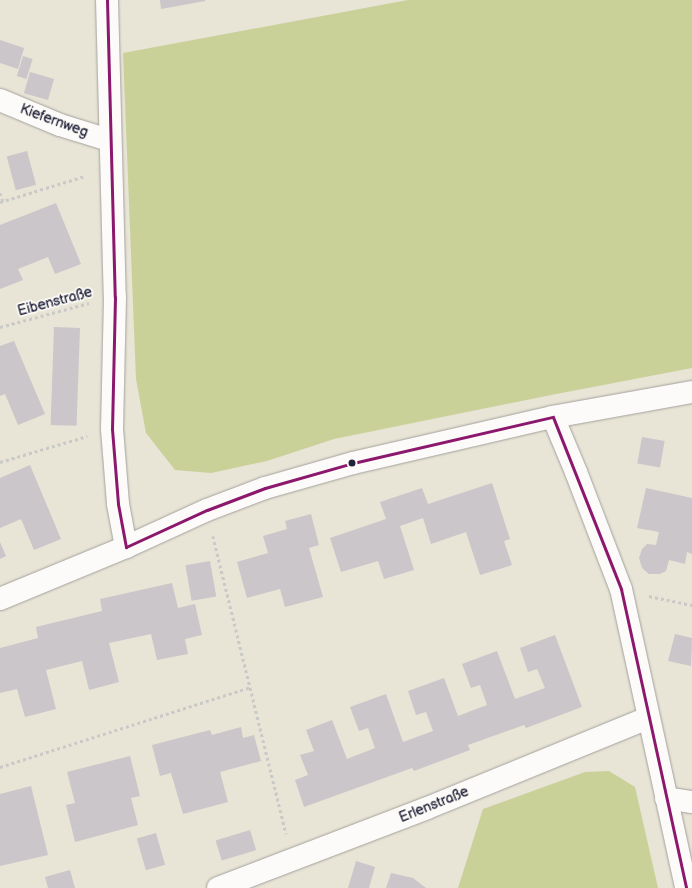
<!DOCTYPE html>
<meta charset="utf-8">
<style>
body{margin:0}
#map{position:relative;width:692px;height:888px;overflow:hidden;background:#e8e4d6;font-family:"Balsamiq Sans",sans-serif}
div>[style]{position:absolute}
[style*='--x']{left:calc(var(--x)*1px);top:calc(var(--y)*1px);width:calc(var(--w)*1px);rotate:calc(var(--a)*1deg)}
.green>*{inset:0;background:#c9d198}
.building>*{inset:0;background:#cbc6ca;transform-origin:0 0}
.path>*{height:2.5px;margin-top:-1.25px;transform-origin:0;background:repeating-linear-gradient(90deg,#c9c9c7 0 3px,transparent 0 6px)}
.roads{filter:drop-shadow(0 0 1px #a3a19c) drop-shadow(0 0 1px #a3a19c)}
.minor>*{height:22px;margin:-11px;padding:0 11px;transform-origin:11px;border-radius:11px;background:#fcfbf9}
.bus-1>*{height:3px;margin:-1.5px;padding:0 1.5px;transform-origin:1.5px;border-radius:1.5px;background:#8c186e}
.dots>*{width:11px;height:11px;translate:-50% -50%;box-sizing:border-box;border:2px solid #fdfcf7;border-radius:50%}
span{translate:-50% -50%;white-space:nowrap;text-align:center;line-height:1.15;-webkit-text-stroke:3.5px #fdfcf7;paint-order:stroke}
.street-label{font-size:14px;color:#22223b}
</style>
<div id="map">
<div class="green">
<div style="clip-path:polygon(408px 0,692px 0,692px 368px,551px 395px,334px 439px,267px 461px,211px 473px,175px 470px,146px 433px,136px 379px,123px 53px)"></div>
<div style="clip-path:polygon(609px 771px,635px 787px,658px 888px,458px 888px,483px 809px,585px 772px)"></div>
</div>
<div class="building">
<div style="clip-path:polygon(160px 0,205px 0,205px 1px,161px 9px)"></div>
<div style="clip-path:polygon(0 40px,24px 48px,18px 69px,0 63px)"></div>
<div style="left:23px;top:56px;width:10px;height:21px;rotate:17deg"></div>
<div style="left:30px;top:72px;width:25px;height:22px;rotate:16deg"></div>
<div style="left:27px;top:151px;width:35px;height:21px;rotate:75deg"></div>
<div style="clip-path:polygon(56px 203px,81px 264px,55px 274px,48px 257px,18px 269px,23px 280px,0 289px,0 225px)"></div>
<div style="left:54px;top:327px;width:26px;height:98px;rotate:2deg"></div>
<div style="clip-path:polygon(14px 341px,45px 414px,18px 425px,5px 394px,0 396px,0 346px)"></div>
<div style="left:642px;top:437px;width:23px;height:27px;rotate:10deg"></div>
<div style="clip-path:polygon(30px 465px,61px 539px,34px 550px,21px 519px,0 528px,0 478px)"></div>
<div style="clip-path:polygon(492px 483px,510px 539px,504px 541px,512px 565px,480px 575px,466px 532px,431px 544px,423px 518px,400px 526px,414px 570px,384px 579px,378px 561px,341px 572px,330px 538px,386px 519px,380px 502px,422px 488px,428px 504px)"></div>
<div style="clip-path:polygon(646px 488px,692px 498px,692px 554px,687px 552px,685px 564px,669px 560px,666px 571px,660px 574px,649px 574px,642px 568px,639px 558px,642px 549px,647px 544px,656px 545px,659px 532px,637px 528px)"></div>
<div style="clip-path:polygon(311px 514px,319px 545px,309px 548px,323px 597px,285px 607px,280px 589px,247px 598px,237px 562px,268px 553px,263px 536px,287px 529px,285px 521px)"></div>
<div style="clip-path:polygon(0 542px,6px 556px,0 559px)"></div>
<div style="left:210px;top:561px;width:36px;height:25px;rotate:80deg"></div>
<div style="clip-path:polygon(172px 583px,178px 608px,195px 604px,202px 635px,185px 639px,188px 654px,157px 660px,151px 634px,109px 643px,119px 682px,89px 690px,82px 661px,46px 670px,56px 709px,25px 717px,17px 689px,0 693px,0 648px,38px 638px,36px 627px,102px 611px,100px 599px)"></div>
<div style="clip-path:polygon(675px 634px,692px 638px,691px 666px,668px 661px)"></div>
<div style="clip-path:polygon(555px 635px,582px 707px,526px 728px,524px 725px,468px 745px,470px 750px,414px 771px,412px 768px,304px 807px,295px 780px,308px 775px,300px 755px,314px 751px,306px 730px,332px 720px,347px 759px,375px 748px,368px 728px,359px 731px,350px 707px,386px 694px,403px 742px,433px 731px,426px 712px,416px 715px,408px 691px,444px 678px,458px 716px,487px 705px,480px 685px,471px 688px,462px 664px,497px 651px,515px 699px,545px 688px,537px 669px,528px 672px,520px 648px)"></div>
<div style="clip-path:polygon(241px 727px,243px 738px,254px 735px,261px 761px,220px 772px,228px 802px,183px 814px,171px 773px,160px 776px,152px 745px,210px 730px,212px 735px)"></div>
<div style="clip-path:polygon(130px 756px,140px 796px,131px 798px,138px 825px,75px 842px,66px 805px,75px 803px,67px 772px)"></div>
<div style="clip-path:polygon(31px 786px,48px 855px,0 866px,0 794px)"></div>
<div style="left:250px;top:830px;width:21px;height:36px;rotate:73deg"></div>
<div style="left:156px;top:833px;width:33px;height:20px;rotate:74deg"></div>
<div style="clip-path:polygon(356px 861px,375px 867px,369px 888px,348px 888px)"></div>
<div style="clip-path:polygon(70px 870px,75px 888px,48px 888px,45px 877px)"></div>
<div style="clip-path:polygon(391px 873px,413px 878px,426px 888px,386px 888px)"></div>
</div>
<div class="path">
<div style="--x:0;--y:193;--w:9;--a:69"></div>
<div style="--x:0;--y:202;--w:89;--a:-17"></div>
<div style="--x:0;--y:327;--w:92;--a:-15.1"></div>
<div style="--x:0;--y:462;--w:91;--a:-16.6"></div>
<div style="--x:213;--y:536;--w:307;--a:76.2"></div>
<div style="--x:649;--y:596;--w:44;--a:11.8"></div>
<div style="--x:0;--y:767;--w:262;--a:-17.7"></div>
</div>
<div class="roads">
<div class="minor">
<div style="--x:107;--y:0;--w:297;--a:88.5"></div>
<div style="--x:115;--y:297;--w:132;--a:91.3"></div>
<div style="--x:112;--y:429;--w:75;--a:85.4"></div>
<div style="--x:118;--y:504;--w:44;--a:79.5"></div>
<div style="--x:0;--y:100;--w:65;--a:22.6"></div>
<div style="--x:60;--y:125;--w:51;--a:17"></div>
<div style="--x:553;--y:417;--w:60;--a:67.3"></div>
<div style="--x:576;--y:472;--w:125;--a:69"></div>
<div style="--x:621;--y:589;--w:306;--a:77.7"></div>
<div style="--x:0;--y:599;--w:136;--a:-22.4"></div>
<div style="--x:126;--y:547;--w:89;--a:-24.6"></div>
<div style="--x:207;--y:510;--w:62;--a:-20.8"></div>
<div style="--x:265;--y:488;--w:91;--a:-15.9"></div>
<div style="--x:353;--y:463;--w:205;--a:-13"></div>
<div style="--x:553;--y:417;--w:141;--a:-10.2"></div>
<div style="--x:666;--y:798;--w:26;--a:9"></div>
<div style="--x:218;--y:888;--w:222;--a:-20.9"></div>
<div style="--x:425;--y:809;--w:241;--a:-22.2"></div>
</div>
</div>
<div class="bus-1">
<div style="--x:107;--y:0;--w:297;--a:88.5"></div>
<div style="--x:115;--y:297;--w:132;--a:91.3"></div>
<div style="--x:112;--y:429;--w:75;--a:85.4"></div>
<div style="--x:118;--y:504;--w:44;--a:79.5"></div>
<div style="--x:126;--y:547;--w:89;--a:-24.6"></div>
<div style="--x:207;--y:510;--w:62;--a:-20.8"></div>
<div style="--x:265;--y:488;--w:91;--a:-15.9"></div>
<div style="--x:353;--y:463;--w:205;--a:-13"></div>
<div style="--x:553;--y:417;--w:185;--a:68.4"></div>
<div style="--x:621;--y:589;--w:306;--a:77.7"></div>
</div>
<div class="dots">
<div style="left:352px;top:463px;background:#22223b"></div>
</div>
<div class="street-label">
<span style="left:54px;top:121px;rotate:20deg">Kiefernweg</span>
<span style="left:55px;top:302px;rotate:-15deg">Eibenstraße</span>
<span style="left:434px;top:805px;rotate:-22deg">Erlenstraße</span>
</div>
</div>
